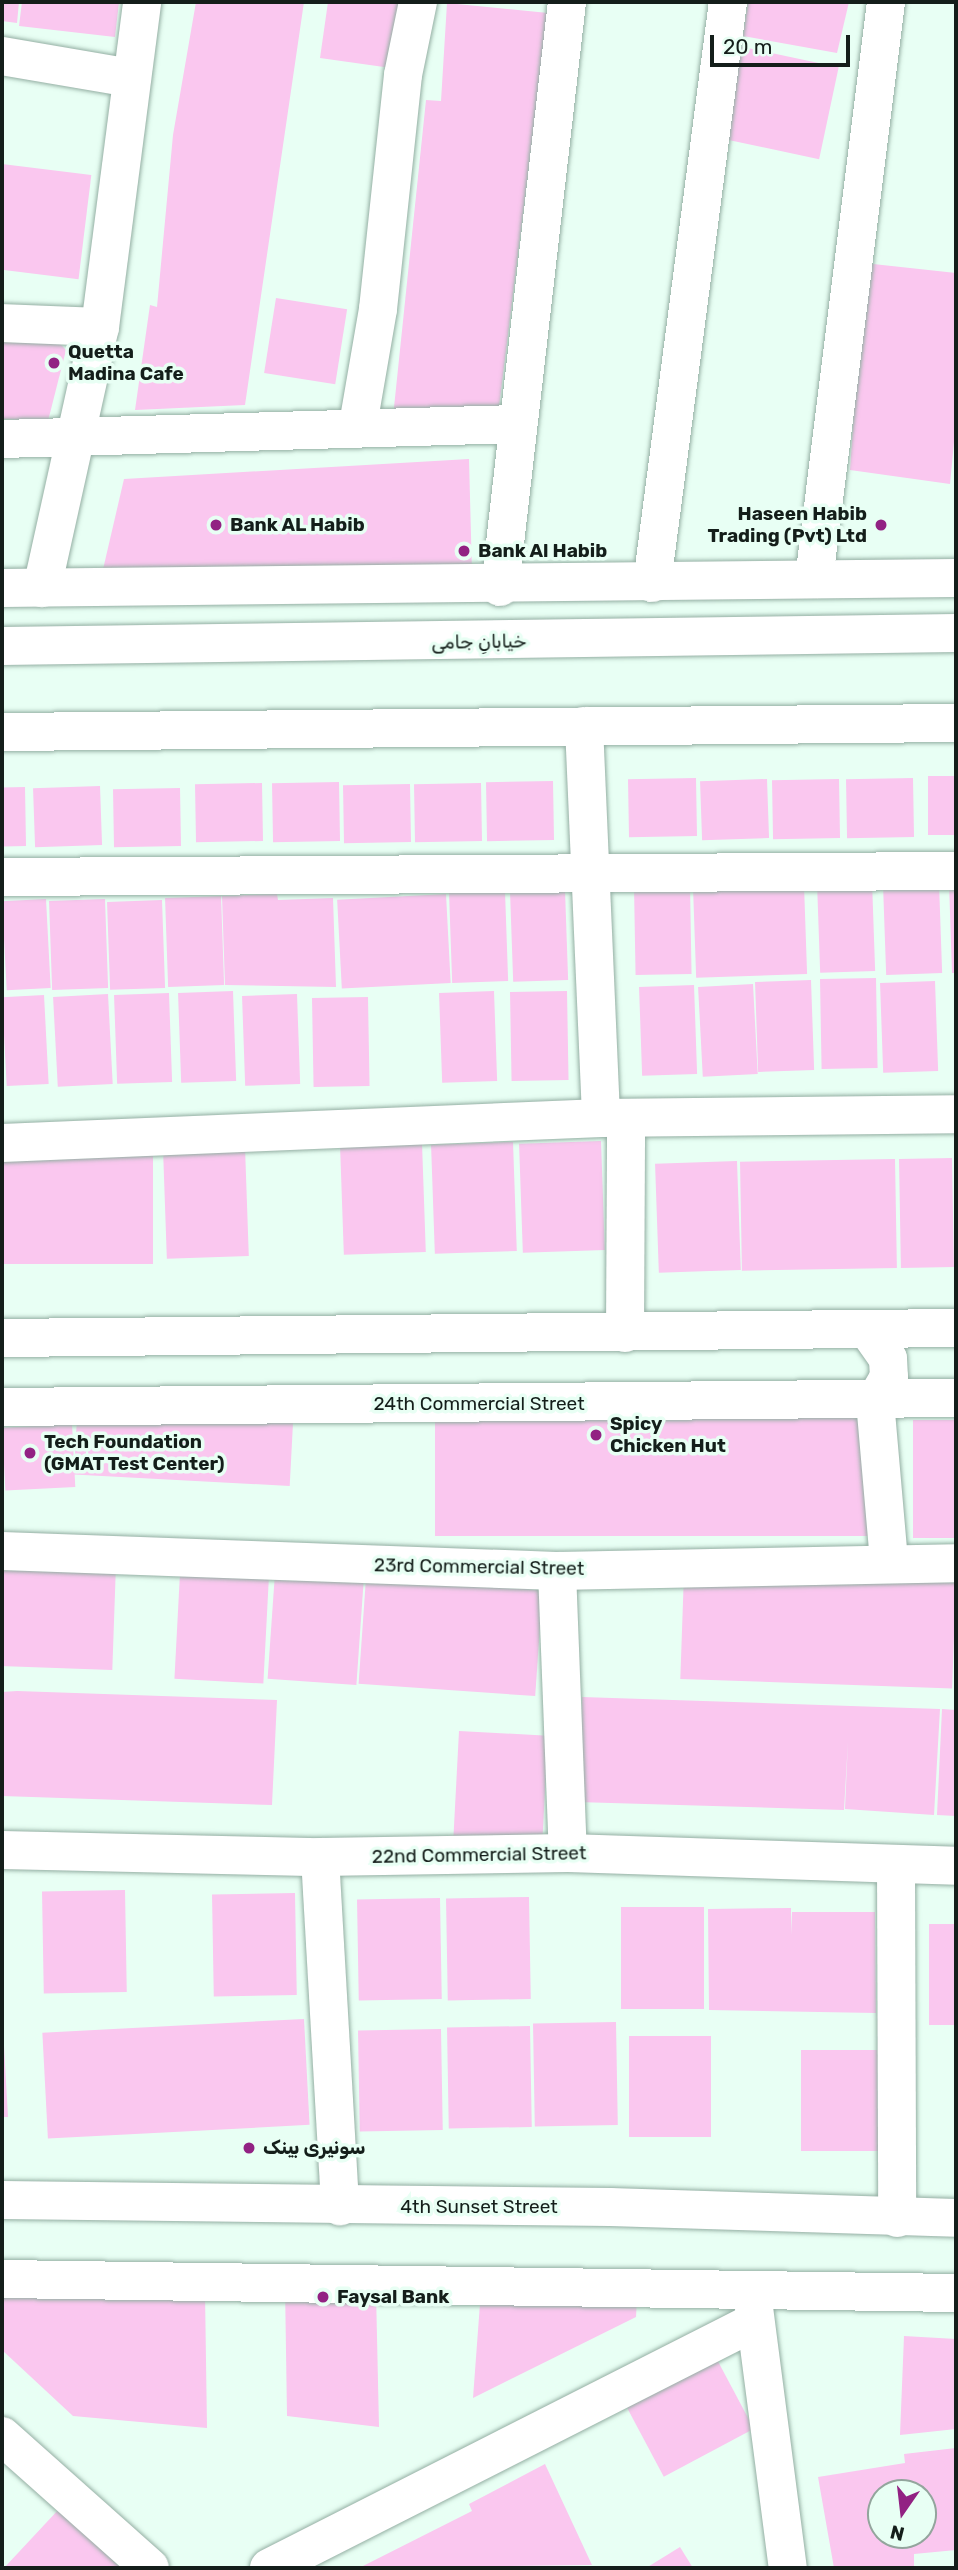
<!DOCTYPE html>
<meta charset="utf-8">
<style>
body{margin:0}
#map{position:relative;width:958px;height:2570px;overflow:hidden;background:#e8fff4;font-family:Rubik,Cairo,sans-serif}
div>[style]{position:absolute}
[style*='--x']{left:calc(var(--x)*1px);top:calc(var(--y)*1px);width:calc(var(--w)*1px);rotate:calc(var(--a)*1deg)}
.building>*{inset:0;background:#fac7ef;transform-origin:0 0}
.roads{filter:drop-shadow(0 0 2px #94afa3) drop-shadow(0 0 2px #94afa3)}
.minor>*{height:38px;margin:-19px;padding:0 19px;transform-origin:19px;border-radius:19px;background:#fff}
.major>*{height:38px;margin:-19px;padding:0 19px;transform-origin:19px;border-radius:19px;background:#fff}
.dots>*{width:19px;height:19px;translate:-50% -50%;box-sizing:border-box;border:4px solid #e8fff4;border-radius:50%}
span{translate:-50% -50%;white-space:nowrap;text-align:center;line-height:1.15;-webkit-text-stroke:7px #e8fff4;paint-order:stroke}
.poi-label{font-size:19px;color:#141e1a;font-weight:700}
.left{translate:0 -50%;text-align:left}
.right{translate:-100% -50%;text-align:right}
.street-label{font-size:19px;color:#141e1a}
.frame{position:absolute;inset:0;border:4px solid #141e1a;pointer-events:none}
.north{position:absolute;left:867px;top:2479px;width:70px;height:70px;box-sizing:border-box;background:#e8fff4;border:2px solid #93a59d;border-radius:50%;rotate:194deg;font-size:19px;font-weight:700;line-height:28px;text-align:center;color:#141e1a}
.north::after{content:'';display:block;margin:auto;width:24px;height:32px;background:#922283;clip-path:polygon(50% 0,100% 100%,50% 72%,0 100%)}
.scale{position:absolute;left:710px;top:35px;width:140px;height:32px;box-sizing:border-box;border:4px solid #141e1a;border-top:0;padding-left:9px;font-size:21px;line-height:24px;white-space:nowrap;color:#141e1a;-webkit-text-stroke:5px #e8fff4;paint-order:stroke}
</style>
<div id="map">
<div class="building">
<div style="clip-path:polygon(2px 2px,19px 2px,17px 23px,2px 21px)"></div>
<div style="clip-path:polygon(22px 2px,119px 2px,115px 37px,19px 26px)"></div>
<div style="clip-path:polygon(196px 2px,304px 2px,245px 405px,135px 410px,150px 305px,157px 307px,173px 135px)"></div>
<div style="clip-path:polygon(328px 2px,401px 2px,391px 68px,320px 58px)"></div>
<div style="clip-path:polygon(748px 2px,849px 2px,837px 53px,743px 36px)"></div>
<div style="clip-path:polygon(447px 3px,548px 13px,498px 415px,393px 417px,426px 100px,441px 101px)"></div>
<div style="left:734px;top:45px;width:107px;height:94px;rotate:12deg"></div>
<div style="left:2px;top:164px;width:90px;height:105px;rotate:7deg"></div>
<div style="clip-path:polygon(864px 263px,956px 273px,956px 421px,950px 484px,850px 470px)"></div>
<div style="left:276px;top:298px;width:72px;height:76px;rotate:9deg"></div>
<div style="clip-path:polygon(2px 331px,49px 332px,66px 350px,48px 421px,2px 419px)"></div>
<div style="clip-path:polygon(469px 459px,472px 573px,101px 578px,124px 479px)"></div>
<div style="left:928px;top:776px;width:28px;height:59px"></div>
<div style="left:696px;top:778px;width:58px;height:68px;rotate:89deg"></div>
<div style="left:913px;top:778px;width:59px;height:67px;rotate:89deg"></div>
<div style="left:767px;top:779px;width:59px;height:67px;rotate:88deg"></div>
<div style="left:839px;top:779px;width:59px;height:67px;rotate:89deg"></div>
<div style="left:553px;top:781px;width:59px;height:67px;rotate:89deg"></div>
<div style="left:339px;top:782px;width:59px;height:67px;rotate:89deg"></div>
<div style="left:262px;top:783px;width:58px;height:67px;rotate:89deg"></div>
<div style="left:481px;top:783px;width:58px;height:67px;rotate:89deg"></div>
<div style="left:410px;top:784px;width:58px;height:67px;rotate:89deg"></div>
<div style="left:100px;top:786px;width:59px;height:67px;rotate:88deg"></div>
<div style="left:25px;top:787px;width:59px;height:23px;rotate:89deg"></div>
<div style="left:180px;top:788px;width:58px;height:67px;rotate:89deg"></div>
<div style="left:872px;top:881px;width:90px;height:55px;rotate:88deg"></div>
<div style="left:939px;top:883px;width:90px;height:56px;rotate:88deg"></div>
<div style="clip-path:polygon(949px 883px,956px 883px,956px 973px,952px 973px)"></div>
<div style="left:690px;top:885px;width:89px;height:56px;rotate:89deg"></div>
<div style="left:804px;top:885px;width:89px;height:111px;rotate:88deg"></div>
<div style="left:565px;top:890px;width:90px;height:55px;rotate:88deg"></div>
<div style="left:505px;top:891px;width:90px;height:56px;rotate:88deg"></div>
<div style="clip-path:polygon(277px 894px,278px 900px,333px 898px,336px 987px,225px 985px,222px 896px)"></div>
<div style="left:446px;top:894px;width:89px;height:109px;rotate:87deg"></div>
<div style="left:221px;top:896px;width:89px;height:56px;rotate:88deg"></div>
<div style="left:46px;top:899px;width:89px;height:44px;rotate:87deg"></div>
<div style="left:105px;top:899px;width:89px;height:56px;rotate:88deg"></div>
<div style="left:162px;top:900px;width:88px;height:55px;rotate:88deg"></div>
<div style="left:876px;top:978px;width:90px;height:56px;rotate:89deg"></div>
<div style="left:811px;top:980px;width:90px;height:56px;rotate:88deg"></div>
<div style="left:935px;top:981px;width:90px;height:55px;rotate:88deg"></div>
<div style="left:753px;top:984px;width:90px;height:55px;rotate:87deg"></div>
<div style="left:694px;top:985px;width:89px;height:55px;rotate:88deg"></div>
<div style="left:233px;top:991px;width:90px;height:55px;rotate:88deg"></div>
<div style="left:494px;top:991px;width:90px;height:55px;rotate:88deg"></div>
<div style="left:567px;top:991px;width:89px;height:57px;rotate:89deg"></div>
<div style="left:169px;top:993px;width:89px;height:55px;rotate:88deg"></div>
<div style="left:108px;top:994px;width:90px;height:55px;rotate:87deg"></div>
<div style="left:297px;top:994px;width:90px;height:55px;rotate:88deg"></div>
<div style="left:44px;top:995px;width:89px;height:42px;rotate:87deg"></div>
<div style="left:368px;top:997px;width:89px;height:56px;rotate:89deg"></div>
<div style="left:601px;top:1141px;width:109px;height:82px;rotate:88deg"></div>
<div style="left:513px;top:1142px;width:109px;height:82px;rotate:88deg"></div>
<div style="left:422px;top:1143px;width:109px;height:82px;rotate:88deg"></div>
<div style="left:245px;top:1147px;width:109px;height:82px;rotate:88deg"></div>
<div style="left:2px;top:1155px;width:151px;height:109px"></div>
<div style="left:952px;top:1158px;width:109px;height:53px;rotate:89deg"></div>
<div style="left:895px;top:1159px;width:109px;height:155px;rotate:89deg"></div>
<div style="left:737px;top:1161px;width:109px;height:82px;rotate:88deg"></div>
<div style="left:869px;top:1417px;width:119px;height:434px;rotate:90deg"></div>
<div style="left:913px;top:1420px;width:43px;height:118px"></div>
<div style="left:293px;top:1423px;width:63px;height:216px;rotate:93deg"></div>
<div style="left:72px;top:1424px;width:63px;height:70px;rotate:87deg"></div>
<div style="left:2px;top:1562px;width:114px;height:104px;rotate:2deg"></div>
<div style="left:180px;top:1573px;width:89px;height:106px;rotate:3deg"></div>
<div style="left:275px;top:1573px;width:89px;height:106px;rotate:4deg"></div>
<div style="left:684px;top:1573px;width:272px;height:106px;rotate:2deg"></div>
<div style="left:366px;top:1578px;width:177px;height:106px;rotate:4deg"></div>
<div style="clip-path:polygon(17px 1691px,277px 1700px,272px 1805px,2px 1796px,2px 1692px)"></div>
<div style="clip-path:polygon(582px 1697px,940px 1709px,934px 1815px,845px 1809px,848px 1741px,844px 1810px,577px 1802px)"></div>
<div style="clip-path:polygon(942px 1709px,956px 1710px,956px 1816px,937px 1815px)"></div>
<div style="left:459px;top:1731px;width:89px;height:106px;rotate:3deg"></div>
<div style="left:125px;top:1890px;width:102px;height:83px;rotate:89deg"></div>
<div style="left:295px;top:1893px;width:102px;height:83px;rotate:89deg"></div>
<div style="left:529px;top:1897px;width:102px;height:83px;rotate:89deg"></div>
<div style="left:440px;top:1898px;width:101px;height:83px;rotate:89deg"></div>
<div style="left:621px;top:1907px;width:83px;height:102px"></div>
<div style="clip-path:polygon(791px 1908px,791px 1935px,792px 1912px,875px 1912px,876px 2013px,709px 2010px,708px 1909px)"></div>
<div style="left:929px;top:1924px;width:27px;height:101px"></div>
<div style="left:304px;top:2019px;width:106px;height:262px;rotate:87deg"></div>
<div style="left:616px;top:2022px;width:103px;height:83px;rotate:89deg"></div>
<div style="left:530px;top:2026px;width:101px;height:83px;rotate:89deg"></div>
<div style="left:441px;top:2029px;width:101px;height:83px;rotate:89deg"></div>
<div style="left:629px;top:2036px;width:82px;height:101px"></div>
<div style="clip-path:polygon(2px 2046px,4px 2046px,8px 2117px,2px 2117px)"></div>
<div style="left:801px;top:2050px;width:83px;height:101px"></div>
<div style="clip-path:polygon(285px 2286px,376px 2292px,379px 2427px,287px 2416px)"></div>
<div style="clip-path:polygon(2px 2287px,205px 2293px,207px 2428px,73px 2416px,2px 2350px)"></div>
<div style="clip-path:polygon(481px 2290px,637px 2298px,636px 2317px,473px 2398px)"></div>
<div style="clip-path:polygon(904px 2336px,956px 2339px,956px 2429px,900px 2435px)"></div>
<div style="left:713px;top:2352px;width:87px;height:102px;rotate:62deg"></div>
<div style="clip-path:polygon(evenodd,956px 2448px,956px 2550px,914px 2554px,914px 2568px,834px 2568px,818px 2477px,905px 2463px,904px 2454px,956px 2448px,881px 2493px,923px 2493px,923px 2535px,881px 2535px,881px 2493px)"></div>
<div style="clip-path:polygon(545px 2464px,592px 2565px,359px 2568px,472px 2511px,469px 2504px)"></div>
<div style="clip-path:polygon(59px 2509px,121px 2568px,4px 2568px)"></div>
<div style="clip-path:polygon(680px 2547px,693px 2568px,646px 2568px)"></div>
</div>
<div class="roads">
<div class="minor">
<div style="--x:2;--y:56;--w:131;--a:9.7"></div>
<div style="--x:2;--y:323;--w:98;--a:2.3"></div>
<div style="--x:358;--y:425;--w:118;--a:-80.2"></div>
<div style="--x:378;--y:309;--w:235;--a:-83.9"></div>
<div style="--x:403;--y:75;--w:75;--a:-78.4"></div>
<div style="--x:2;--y:439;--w:513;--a:-1.67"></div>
<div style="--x:814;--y:579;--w:581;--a:-82.89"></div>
<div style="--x:652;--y:583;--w:586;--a:-82.55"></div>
<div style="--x:500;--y:587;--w:589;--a:-83.47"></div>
<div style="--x:2;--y:588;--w:954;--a:-0.6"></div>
<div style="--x:42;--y:588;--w:267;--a:-77.5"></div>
<div style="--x:100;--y:327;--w:328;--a:-82.6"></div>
<div style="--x:584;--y:726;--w:392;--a:87.5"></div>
<div style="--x:2;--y:877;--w:954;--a:-0.36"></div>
<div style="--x:2;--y:1143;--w:600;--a:-2.39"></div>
<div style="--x:601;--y:1118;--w:355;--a:-0.6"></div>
<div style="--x:868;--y:1330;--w:35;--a:55"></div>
<div style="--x:888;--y:1359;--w:18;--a:87"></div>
<div style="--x:889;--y:1377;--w:28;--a:120"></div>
<div style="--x:875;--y:1401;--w:160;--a:85"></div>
<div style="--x:625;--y:1333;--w:215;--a:-89.7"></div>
<div style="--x:2;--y:1338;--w:954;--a:-0.6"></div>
<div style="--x:2;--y:1407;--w:954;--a:-0.54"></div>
<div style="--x:2;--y:1551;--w:555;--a:2.06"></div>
<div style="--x:557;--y:1571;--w:399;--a:-1.1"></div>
<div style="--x:557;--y:1571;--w:282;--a:87.8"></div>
<div style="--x:2;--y:1850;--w:318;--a:1.3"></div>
<div style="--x:320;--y:1857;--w:248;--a:-0.9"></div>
<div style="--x:568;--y:1853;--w:388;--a:1.9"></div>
<div style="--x:320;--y:1857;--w:350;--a:86.7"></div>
<div style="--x:896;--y:1865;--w:353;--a:89.8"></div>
<div style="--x:2;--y:2200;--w:608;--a:0.66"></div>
<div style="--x:610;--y:2207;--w:346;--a:1.8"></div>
<div style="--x:2;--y:2279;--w:954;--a:0.84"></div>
<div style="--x:753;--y:2300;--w:270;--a:82.6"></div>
<div style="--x:2;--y:2436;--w:198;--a:41.7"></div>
<div style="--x:269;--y:2568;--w:544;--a:-26.89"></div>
</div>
<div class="major">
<div style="--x:2;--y:646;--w:954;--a:-0.78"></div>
<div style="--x:2;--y:732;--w:954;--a:-0.54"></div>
</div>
</div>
<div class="dots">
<div style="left:54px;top:363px;background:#922283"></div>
<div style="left:216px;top:525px;background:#922283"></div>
<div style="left:881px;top:525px;background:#922283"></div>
<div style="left:464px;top:551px;background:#922283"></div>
<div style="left:596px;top:1435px;background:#922283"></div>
<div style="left:30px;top:1453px;background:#922283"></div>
<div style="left:249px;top:2148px;background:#922283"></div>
<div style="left:323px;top:2297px;background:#922283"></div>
</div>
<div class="poi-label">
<span class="left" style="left:68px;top:363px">Quetta<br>Madina Cafe</span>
<span class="right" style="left:867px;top:525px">Haseen Habib<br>Trading (Pvt) Ltd</span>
<span class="left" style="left:230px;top:525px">Bank AL Habib</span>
<span class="left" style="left:478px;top:551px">Bank Al Habib</span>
<span class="left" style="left:610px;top:1435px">Spicy<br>Chicken Hut</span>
<span class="left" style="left:44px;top:1453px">Tech Foundation<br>(GMAT Test Center)</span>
<span class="left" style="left:263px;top:2148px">سونیری بینک</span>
<span class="left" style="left:337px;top:2297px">Faysal Bank</span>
</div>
<div class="street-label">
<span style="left:479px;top:642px;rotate:-1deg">خیابانِ جامی</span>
<span style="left:479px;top:1404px">24th Commercial Street</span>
<span style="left:479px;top:1567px;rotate:1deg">23rd Commercial Street</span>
<span style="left:479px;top:1855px;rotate:-1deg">22nd Commercial Street</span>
<span style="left:479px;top:2207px">4th Sunset Street</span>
</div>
<div class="frame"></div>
<div class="north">N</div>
<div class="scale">20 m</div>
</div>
